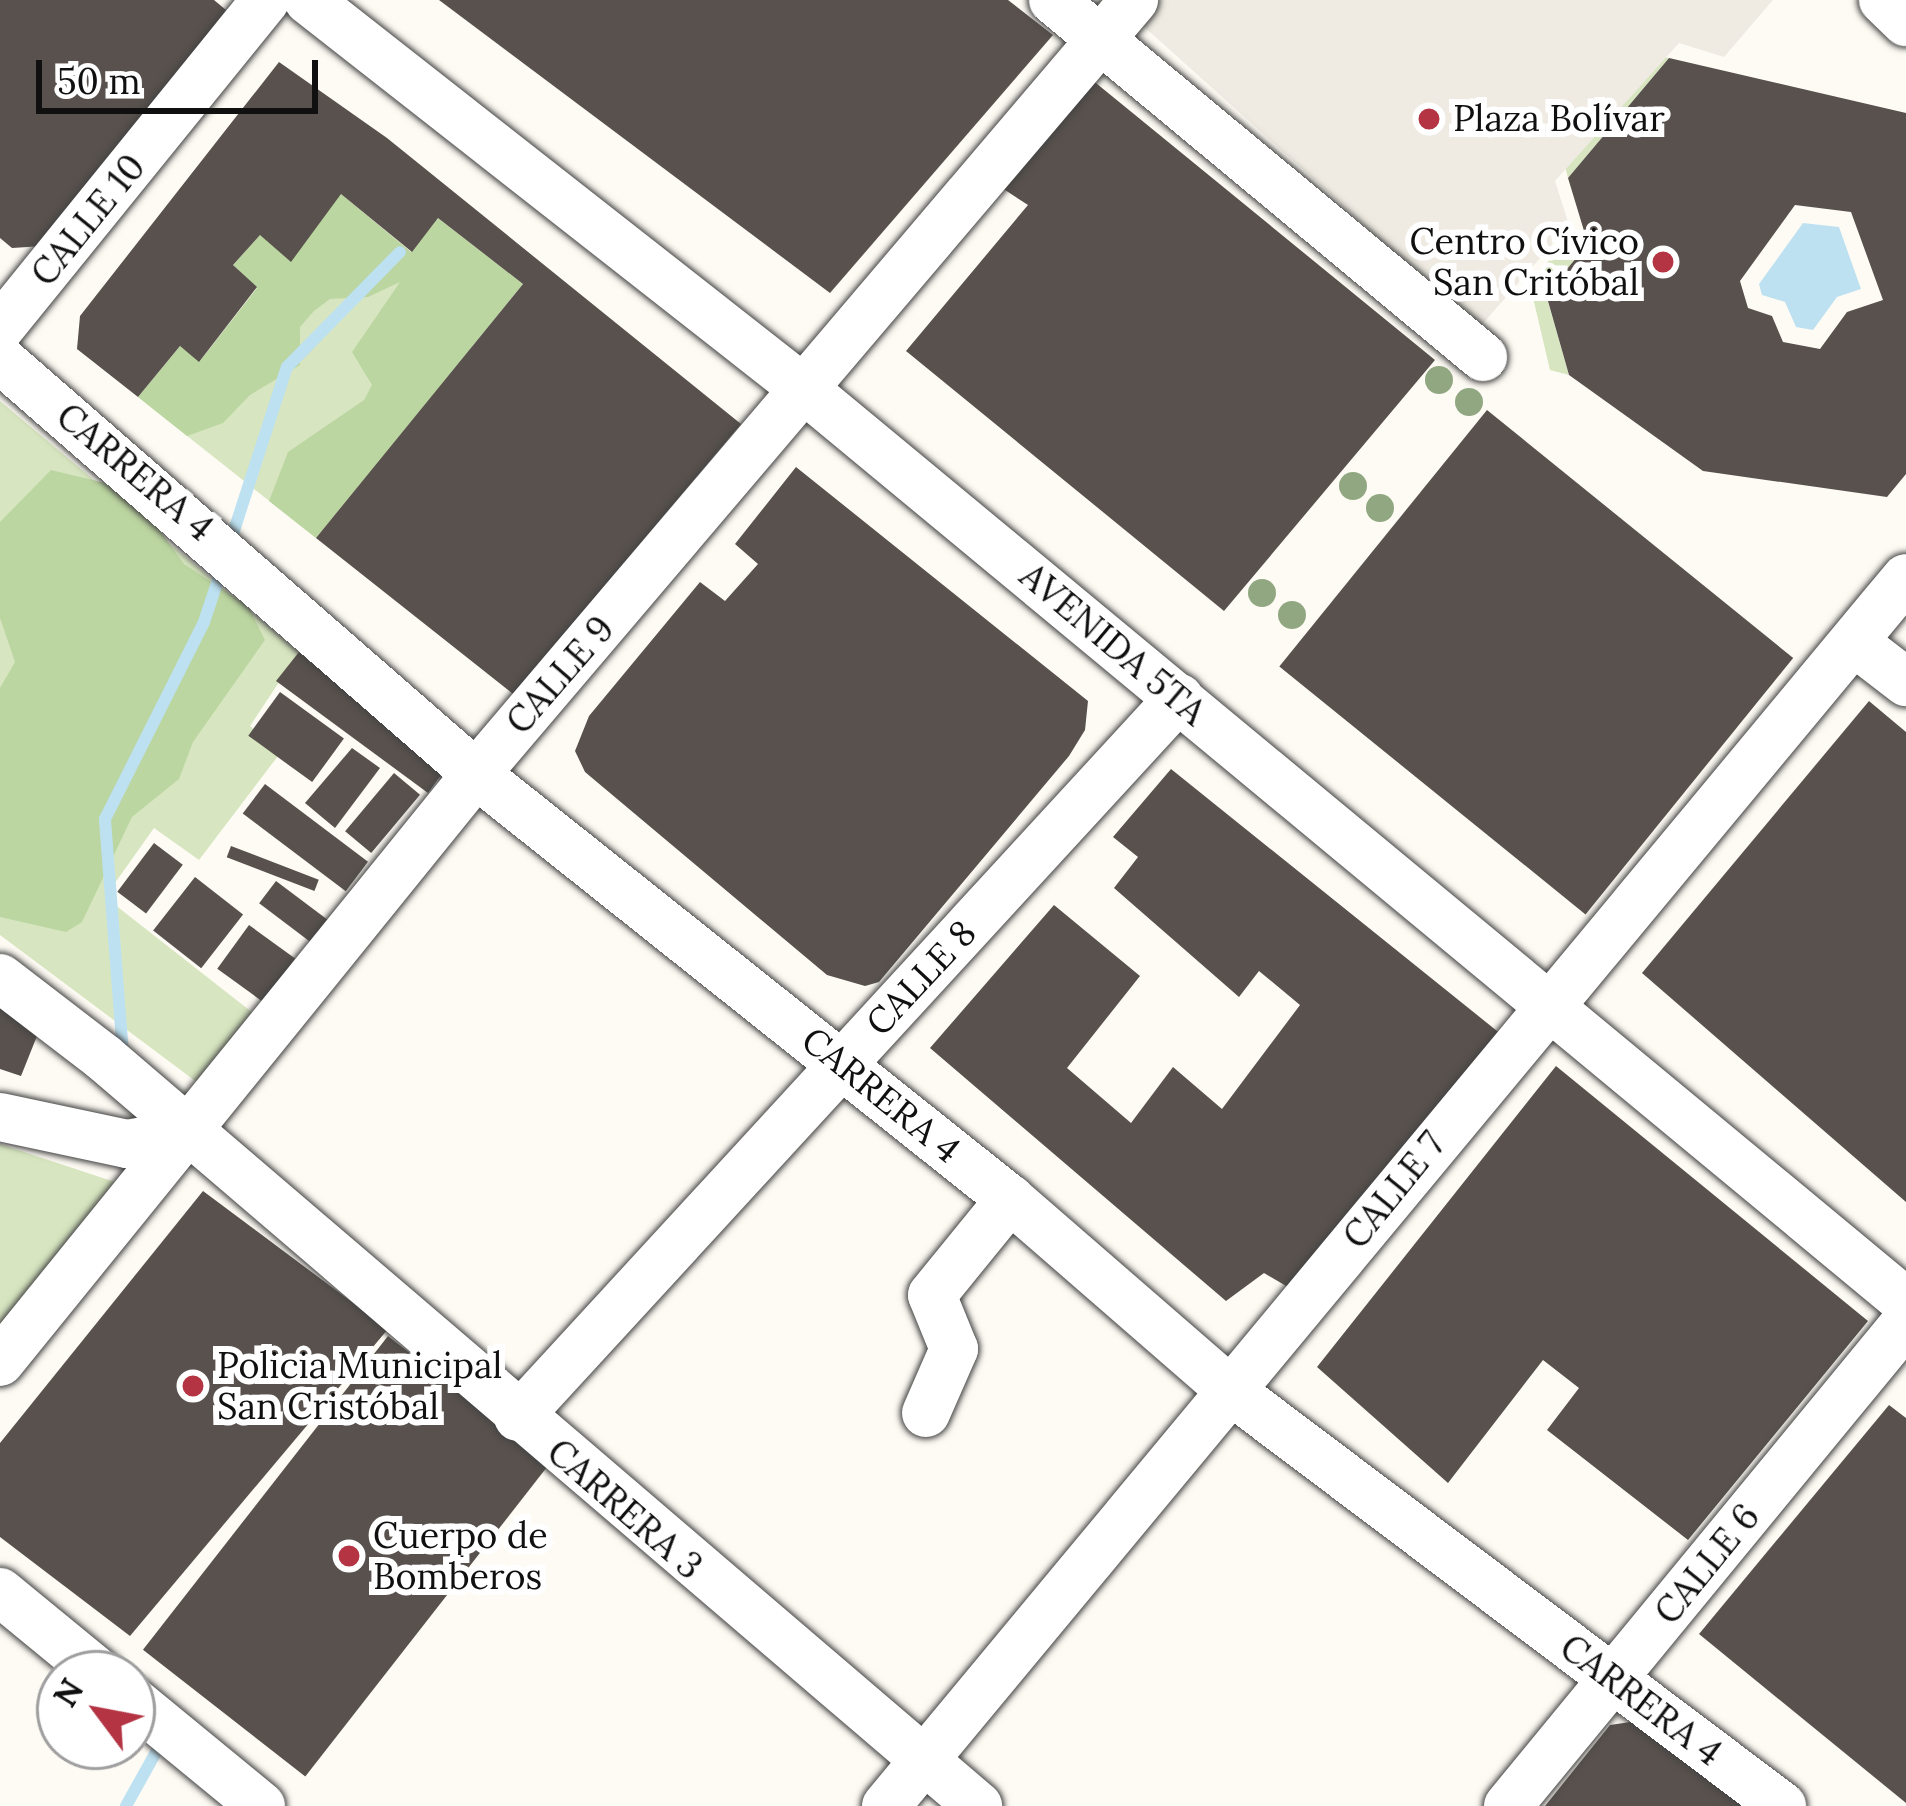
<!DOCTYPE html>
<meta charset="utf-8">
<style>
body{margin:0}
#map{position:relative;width:1906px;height:1806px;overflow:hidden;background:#fefbf4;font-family:Lora,serif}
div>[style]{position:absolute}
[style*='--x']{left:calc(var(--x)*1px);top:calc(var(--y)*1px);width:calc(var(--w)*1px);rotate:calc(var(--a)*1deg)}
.green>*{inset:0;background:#d7e6c0}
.forest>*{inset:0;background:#bcd6a1}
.plaza>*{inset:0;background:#efebe2}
.water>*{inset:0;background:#bde1f1}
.stream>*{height:12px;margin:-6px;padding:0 6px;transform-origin:6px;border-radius:6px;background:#bde1f1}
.building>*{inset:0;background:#58514d;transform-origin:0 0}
.roads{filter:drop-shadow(0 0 3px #434343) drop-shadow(0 0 3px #434343)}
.minor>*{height:48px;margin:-24px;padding:0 24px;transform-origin:24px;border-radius:24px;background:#fff}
.trees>*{width:28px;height:28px;margin:-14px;border-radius:50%;background:#91a782}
.dots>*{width:33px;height:33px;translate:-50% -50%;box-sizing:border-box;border:6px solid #fff;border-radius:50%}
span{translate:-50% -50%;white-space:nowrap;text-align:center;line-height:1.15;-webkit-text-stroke:12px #fff;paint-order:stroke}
.poi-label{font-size:36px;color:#101010}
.left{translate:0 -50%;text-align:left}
.right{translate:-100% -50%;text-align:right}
.street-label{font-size:36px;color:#101010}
.north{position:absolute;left:36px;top:1650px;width:120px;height:120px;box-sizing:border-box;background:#fff;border:3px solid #9f9f9f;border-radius:50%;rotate:302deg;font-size:33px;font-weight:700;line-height:48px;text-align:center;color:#101010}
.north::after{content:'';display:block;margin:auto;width:42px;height:54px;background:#b43443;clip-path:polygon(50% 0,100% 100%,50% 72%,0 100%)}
.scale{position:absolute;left:36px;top:60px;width:282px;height:54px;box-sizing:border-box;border:6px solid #101010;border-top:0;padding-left:15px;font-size:36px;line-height:42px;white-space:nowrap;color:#101010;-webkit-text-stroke:9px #fff;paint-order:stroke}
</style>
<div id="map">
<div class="green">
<div style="clip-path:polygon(1635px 50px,1669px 58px,1568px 178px,1558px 142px)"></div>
<div style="clip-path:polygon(341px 194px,411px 252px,438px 218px,472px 352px,316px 538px,138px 397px,200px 361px)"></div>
<div style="clip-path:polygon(1563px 242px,1588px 244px,1546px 295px,1569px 375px,1550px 370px,1530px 285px)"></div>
<div style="clip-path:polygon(0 401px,299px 652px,250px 726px,281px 752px,199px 860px,154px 828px,105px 897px,253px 1013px,198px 1083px,0 935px)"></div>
<div style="clip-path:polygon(0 1144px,115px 1182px,0 1325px)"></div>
</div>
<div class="forest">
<div style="clip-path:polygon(341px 194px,411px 252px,438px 218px,523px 284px,316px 538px,269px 501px,288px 452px,364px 400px,372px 385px,352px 352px,400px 282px,368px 297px,330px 299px,314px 311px,300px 327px,300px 365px,250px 395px,223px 423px,187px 436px,138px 397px,180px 346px,200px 361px,257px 288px,233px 265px,260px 235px)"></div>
<div style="clip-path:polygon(51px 470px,105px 483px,150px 517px,184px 564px,248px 606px,265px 640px,193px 742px,179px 779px,132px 817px,82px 922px,66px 932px,0 917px,0 688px,15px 662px,0 618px,0 522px)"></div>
</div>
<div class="plaza">
<div style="clip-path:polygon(1161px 0,1773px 0,1724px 57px,1679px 43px,1555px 181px,1569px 225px,1479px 328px,1141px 24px)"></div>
</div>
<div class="water">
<div style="clip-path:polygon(1803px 223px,1839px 227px,1861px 289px,1837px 297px,1813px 330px,1796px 327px,1785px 302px,1762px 295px,1759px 284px)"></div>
</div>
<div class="stream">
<div style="--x:230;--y:543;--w:185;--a:-72.1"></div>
<div style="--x:287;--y:367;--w:161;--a:-45.5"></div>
<div style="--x:123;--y:1054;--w:236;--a:-94.4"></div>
<div style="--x:105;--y:819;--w:220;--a:-63.3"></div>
<div style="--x:204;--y:622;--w:57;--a:-71.6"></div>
<div style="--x:126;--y:1806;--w:62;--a:-60.9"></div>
</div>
<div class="building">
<div style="clip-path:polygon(0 0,214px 0,226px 10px,43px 246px,12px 248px,0 238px)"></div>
<div style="clip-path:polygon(439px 0,1008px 0,1053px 35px,830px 293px)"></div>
<div style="clip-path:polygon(evenodd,1669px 58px,1906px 113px,1906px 474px,1887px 497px,1703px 471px,1569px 375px,1546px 294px,1588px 244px,1568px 178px,1669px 58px,1795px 205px,1851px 212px,1883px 300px,1847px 312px,1820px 349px,1783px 342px,1772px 316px,1748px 308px,1740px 281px,1795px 205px)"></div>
<div style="clip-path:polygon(279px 62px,387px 138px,741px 424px,513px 694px,316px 538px,523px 284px,438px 218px,412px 252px,341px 194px,291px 262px,260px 235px,233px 265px,257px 287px,199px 362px,180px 346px,138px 397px,77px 349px,80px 316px)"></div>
<div style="clip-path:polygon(1091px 79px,1435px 360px,1224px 611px,906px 351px,1028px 205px,1002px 188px)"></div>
<div style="left:1487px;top:410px;width:394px;height:330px;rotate:39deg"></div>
<div style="clip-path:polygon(796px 467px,1088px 701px,1085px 730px,1069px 756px,879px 982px,865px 986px,827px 975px,585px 772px,575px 751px,589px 716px,700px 582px,725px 601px,758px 564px,735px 544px)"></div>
<div style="clip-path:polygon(299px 652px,444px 771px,428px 793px,276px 681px)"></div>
<div style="left:280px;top:692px;width:79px;height:54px;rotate:36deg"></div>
<div style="clip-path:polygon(1869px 701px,1906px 732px,1906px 1202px,1642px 973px)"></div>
<div style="clip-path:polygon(352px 748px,380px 768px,335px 828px,305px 803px)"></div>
<div style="clip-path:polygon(1171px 769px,1502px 1035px,1293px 1290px,1264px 1273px,1226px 1301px,930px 1048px,1054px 905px,1140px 976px,1067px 1068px,1131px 1123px,1173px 1067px,1222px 1109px,1300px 1005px,1259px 971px,1239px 997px,1114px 888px,1138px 857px,1113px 837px)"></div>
<div style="left:394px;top:773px;width:34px;height:76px;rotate:40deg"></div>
<div style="left:265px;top:784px;width:129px;height:37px;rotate:37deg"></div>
<div style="left:154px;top:843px;width:36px;height:61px;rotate:37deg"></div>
<div style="left:231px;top:846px;width:94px;height:12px;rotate:21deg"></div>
<div style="left:195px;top:877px;width:61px;height:68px;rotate:38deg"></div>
<div style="left:276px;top:881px;width:65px;height:28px;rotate:37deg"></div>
<div style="left:249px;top:925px;width:57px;height:54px;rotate:36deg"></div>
<div style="clip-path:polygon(0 1008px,37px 1036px,21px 1076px,0 1069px)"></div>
<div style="clip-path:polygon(1556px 1066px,1868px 1321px,1688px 1540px,1547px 1430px,1579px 1388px,1543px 1360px,1448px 1483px,1317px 1367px)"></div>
<div style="clip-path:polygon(203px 1191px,388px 1329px,130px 1636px,0 1537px,0 1443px)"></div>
<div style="left:388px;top:1336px;width:206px;height:398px;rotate:38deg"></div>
<div style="clip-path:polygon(1889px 1405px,1906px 1418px,1906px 1803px,1699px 1634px)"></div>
<div style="clip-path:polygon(1644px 1720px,1748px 1806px,1545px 1806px,1610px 1725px)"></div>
</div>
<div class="roads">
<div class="minor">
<div style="--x:308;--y:0;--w:630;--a:38.11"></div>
<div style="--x:804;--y:389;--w:1431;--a:39.64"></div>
<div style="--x:1053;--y:0;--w:559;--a:39.7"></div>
<div style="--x:1883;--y:0;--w:32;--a:44"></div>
<div style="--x:0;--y:328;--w:422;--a:-51"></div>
<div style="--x:0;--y:359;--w:632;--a:41.08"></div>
<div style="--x:476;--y:774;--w:682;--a:38.52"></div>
<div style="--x:1010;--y:1199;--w:293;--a:41"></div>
<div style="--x:1231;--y:1391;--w:690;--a:36.99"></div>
<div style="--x:1854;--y:642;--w:66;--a:37.6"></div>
<div style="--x:0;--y:978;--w:130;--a:37.5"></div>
<div style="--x:103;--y:1057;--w:1152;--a:40.56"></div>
<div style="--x:0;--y:1117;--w:130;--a:12"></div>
<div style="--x:127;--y:1144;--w:60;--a:-10.6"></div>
<div style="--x:0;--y:1362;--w:757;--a:-51.01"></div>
<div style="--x:476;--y:774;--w:1016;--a:-49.63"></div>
<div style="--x:926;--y:1413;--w:70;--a:-66.4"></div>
<div style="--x:954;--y:1349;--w:58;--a:-112.2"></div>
<div style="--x:932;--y:1295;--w:124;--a:-50.9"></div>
<div style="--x:518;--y:1417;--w:977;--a:-47.41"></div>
<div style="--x:0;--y:1592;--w:129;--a:39.4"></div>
<div style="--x:132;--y:1700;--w:167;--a:39.4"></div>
<div style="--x:886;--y:1806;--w:1596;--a:-50.29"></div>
<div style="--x:1508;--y:1806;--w:627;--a:-50.57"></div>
</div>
</div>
<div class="trees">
<div style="left:1439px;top:380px"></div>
<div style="left:1469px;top:402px"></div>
<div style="left:1353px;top:486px"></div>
<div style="left:1380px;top:508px"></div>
<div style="left:1262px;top:593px"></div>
<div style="left:1292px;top:615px"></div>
</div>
<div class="dots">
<div style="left:1429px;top:119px;background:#b43443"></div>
<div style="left:1663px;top:262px;background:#b43443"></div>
<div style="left:193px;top:1386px;background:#b43443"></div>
<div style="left:349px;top:1556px;background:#b43443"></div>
</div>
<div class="poi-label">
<span class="left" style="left:1453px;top:119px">Plaza Bolívar</span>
<span class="right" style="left:1639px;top:262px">Centro Cívico<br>San Critóbal</span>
<span class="left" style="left:217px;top:1386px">Policia Municipal<br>San Cristóbal</span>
<span class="left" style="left:373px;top:1556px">Cuerpo de<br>Bomberos</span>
</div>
<div class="street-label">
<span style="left:88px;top:220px;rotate:-51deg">CALLE 10</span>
<span style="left:135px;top:472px;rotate:40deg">CARRERA 4</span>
<span style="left:1113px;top:644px;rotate:40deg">AVENIDA 5TA</span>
<span style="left:560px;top:675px;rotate:-49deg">CALLE 9</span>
<span style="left:921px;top:978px;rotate:-47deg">CALLE 8</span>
<span style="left:881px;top:1095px;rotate:39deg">CARRERA 4</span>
<span style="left:1394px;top:1190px;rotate:-51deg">CALLE 7</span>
<span style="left:625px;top:1509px;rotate:41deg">CARRERA 3</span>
<span style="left:1707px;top:1564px;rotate:-51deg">CALLE 6</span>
<span style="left:1641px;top:1700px;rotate:37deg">CARRERA 4</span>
</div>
<div class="north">N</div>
<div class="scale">50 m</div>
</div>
